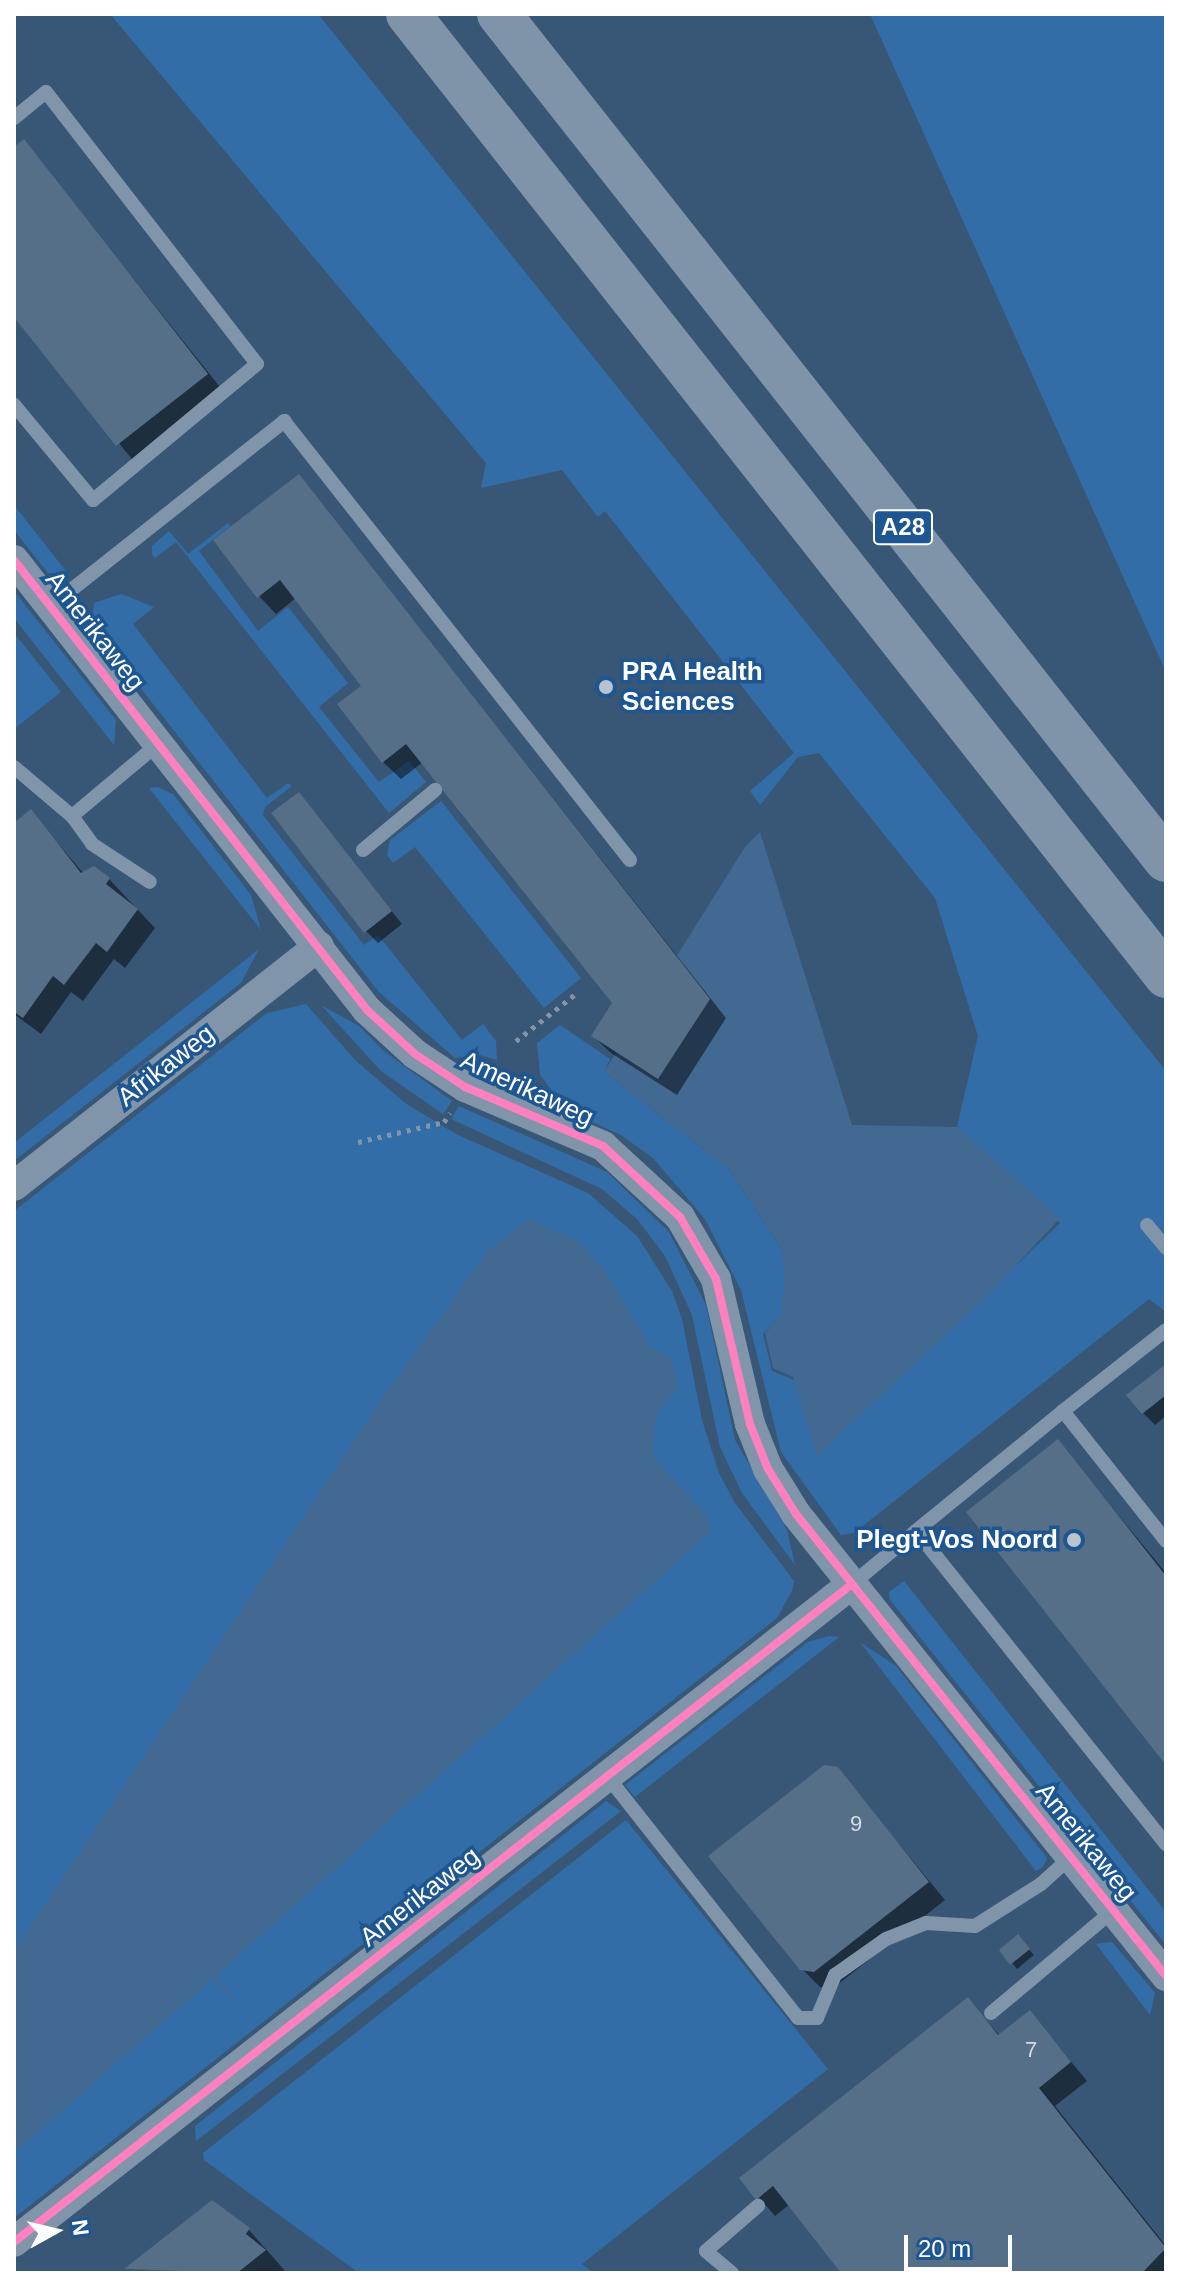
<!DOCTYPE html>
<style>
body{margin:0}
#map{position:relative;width:1180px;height:2287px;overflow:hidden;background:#385777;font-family:Arial,sans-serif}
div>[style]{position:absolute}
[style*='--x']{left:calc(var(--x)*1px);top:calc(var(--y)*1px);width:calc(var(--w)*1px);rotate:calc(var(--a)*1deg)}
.green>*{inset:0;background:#336da7}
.water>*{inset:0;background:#426992}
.shadow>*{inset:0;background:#0007}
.building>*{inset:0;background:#566f88}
.path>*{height:5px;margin-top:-2.5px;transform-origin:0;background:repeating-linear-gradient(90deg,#8095aa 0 4px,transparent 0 10px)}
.lane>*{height:14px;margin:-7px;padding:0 7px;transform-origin:7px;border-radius:7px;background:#8095aa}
.street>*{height:30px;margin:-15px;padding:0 15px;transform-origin:15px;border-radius:15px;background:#8095aa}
.highway>*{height:44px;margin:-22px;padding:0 22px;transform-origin:22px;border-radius:22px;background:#8094a9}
.cycleway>*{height:8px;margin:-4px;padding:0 4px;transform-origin:4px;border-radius:4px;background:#ff80c0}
.dots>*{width:22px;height:22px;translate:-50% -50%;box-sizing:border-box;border:4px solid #1e5691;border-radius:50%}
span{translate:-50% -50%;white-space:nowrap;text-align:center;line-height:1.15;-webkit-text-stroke:7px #1e5691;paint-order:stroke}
.number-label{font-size:22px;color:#d5dbe1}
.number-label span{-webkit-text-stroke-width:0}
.shield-label span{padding:2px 6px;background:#1e5691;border:2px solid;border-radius:6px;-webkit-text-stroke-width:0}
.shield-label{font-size:24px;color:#fff;font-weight:700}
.street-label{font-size:26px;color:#fff}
.poi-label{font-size:26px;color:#fff;font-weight:700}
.left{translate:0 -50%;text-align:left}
.right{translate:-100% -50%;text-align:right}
.frame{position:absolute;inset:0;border:16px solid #fff;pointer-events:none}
.north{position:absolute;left:16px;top:2191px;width:80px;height:80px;-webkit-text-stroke:6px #1e5691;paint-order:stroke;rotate:82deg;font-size:22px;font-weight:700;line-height:32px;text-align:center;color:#fff}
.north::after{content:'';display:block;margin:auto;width:28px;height:36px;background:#fff;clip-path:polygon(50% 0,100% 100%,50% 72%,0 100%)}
.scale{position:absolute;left:904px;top:2235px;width:108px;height:36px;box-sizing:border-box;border:4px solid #fff;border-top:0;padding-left:10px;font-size:24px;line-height:28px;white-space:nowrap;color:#fff;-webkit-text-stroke:6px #1e5691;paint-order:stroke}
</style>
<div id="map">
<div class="green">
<div style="clip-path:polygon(110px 14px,318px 14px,1166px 1071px,1166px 1312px,1149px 1299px,854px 1533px,841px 1535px,781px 1452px,741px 1290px,705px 1219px,653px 1158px,621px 1135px,572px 1113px,556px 1096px,540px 1075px,537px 1043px,560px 1025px,610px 1059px,604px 1072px,728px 1168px,782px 1249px,786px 1273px,781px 1316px,763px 1334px,772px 1371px,794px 1380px,818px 1455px,1060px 1223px,957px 1127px,978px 1036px,935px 898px,819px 753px,798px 757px,760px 805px,750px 791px,794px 753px,605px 511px,598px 517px,562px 470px,481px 488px,486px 463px)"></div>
<div style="clip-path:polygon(870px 14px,1166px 14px,1166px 672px)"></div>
<div style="clip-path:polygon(14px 505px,69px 575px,48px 573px,14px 530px)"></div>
<div style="clip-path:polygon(228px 523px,230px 526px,199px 551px,258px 631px,288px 607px,348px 683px,319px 707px,379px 782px,409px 761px,426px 782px,389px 813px,176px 542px,155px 558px,152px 554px,152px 546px,169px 531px,188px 554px)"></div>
<div style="clip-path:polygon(14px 591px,116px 720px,114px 745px,14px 618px)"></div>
<div style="clip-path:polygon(121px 594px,154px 607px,133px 624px,267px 798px,288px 783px,292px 786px,265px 807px,263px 815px,364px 945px,378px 935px,462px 1040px,483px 1024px,496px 1041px,497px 1060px,480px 1055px,455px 1058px,379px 992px,92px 626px,94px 603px)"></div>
<div style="clip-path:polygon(14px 633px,61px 692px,14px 729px)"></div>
<div style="clip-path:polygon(158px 787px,173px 794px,251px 895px,261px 930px,149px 788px)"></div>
<div style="clip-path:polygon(441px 801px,581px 978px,544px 1008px,415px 847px,393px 863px,387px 855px,390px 840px)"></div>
<div style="clip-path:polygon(259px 949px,241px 983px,14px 1161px,14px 1143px)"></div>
<div style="clip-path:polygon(306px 1004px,355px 1060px,405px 1103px,456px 1134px,588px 1193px,637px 1236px,672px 1291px,682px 1319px,702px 1420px,719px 1473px,735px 1503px,794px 1581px,792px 1591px,777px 1618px,14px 2218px,14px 1211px,267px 1013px)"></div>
<div style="clip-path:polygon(321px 1005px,359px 1026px,385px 1052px,452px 1101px,443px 1114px,381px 1071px)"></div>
<div style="clip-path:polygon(459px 1106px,607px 1172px,669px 1232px,706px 1305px,735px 1440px,787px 1530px,795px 1565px,742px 1493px,720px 1447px,692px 1315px,665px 1256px,637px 1219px,602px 1189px,451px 1119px)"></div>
<div style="clip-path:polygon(904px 1581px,1166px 1912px,1166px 1945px,890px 1600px,889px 1592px)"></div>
<div style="clip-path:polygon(829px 1636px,839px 1637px,635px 1797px,625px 1785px,808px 1642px)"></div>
<div style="clip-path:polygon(860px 1642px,896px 1666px,1047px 1858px,1043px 1867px,1036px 1871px)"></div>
<div style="clip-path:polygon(606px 1801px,621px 1811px,196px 2141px,195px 2126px)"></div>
<div style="clip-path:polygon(626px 1820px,828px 2069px,582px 2264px,594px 2273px,359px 2273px,204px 2160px,203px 2153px)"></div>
<div style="clip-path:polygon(1112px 1942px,1155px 1993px,1150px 2015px,1096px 1944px)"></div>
</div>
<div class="water">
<div style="clip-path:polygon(760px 832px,852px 1125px,957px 1127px,1060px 1218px,987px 1296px,817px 1456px,793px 1377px,773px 1368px,765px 1333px,781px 1315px,785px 1273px,782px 1249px,728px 1168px,604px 1072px,745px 847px)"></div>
<div style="clip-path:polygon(529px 1219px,579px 1242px,608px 1275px,651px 1348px,671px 1357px,678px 1388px,657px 1413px,652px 1449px,655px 1459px,708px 1517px,711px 1531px,216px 1976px,244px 2011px,213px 1978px,14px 2153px,14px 1951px,380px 1402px,488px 1251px)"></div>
</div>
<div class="shadow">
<div style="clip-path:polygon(24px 142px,224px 392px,135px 463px,14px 313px,14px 150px)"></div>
<div style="clip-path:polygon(299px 476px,726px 1018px,677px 1095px,611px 1053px,593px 1036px,614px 1003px,423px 762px,401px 779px,383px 762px,363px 686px,296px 598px,276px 614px,259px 596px)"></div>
<div style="clip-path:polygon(31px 812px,84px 874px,109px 879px,155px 928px,125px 968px,114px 959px,83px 1001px,71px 992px,41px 1034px,14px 1014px,14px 825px)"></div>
<div style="clip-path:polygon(351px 860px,402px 924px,378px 943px,366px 931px)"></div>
<div style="clip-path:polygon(1166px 1366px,1166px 1416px,1155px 1425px,1143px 1413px)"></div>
<div style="clip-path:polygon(1058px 1442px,1166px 1573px,1166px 1762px)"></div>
<div style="clip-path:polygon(837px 1769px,945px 1900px,832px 1989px,820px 1987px,802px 1969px)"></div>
<div style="clip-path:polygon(1023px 1942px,1034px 1955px,1017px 1969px,1012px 1963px)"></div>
<div style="clip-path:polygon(968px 2000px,1000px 2036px,1030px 2012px,1087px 2081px,1055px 2106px,1166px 2246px,1166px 2273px,844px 2273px,790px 2204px,775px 2216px,742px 2178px)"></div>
<div style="clip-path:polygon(212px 2202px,249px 2230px,287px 2273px,127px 2269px)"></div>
</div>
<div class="building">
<div style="clip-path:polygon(24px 139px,208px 374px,116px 446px,14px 317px,14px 147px)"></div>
<div style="clip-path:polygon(299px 474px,710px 999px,658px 1079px,591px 1036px,612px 1003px,406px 744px,382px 763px,337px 704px,361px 686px,280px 580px,257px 598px,213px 540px)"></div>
<div style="clip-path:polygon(299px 792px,392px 911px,364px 933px,271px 813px)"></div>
<div style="clip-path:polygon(31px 809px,81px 873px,94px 866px,110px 878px,106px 884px,138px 909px,107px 952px,96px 943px,64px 985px,53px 976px,23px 1018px,14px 1012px,14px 823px)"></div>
<div style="clip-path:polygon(1166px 1364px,1166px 1395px,1142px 1414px,1126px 1395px)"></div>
<div style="clip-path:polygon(1058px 1439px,1166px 1576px,1166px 1765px,966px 1512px)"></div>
<div style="clip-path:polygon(824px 1765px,838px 1767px,929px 1882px,814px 1972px,800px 1970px,708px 1856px)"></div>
<div style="clip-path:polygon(1018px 1934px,1030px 1949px,1010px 1965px,999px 1950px)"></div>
<div style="clip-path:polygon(968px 1997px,998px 2035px,1030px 2010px,1071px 2062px,1039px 2088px,1166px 2248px,1142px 2273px,841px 2273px,773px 2186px,756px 2200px,739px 2178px)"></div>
<div style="clip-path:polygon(212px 2200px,250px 2228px,246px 2234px,266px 2250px,237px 2273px,124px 2269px)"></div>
</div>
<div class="path">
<div style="--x:516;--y:1041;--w:79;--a:-38.3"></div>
<div style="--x:358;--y:1142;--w:88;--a:-13.1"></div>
<div style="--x:444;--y:1122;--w:11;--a:-56"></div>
</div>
<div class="lane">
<div style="--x:14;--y:118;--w:41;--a:-39.1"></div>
<div style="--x:46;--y:92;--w:344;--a:52.2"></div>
<div style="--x:257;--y:364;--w:213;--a:140.3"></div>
<div style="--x:93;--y:500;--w:124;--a:-129.7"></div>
<div style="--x:51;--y:606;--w:298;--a:-38.4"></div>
<div style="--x:284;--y:421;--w:559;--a:51.76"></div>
<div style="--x:14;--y:767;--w:76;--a:40.2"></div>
<div style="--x:72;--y:816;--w:34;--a:54"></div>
<div style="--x:92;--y:844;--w:69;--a:33.2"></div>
<div style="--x:72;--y:816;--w:112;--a:-39.9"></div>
<div style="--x:363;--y:850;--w:94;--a:-39.8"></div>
<div style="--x:1147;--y:1225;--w:30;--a:50"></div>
<div style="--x:1063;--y:1411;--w:131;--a:-38.2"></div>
<div style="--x:916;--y:1531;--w:190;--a:-39.2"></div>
<div style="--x:1063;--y:1411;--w:166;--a:51.6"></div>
<div style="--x:852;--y:1584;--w:83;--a:-39.6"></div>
<div style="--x:916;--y:1531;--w:401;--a:51.4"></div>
<div style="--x:607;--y:1776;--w:308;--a:51.7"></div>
<div style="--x:798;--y:2018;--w:19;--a:0"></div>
<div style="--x:817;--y:2018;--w:47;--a:-67.3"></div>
<div style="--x:835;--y:1975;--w:62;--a:-35.2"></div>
<div style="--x:886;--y:1939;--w:43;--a:-21.8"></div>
<div style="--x:926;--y:1923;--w:49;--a:3.5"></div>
<div style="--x:975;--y:1926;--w:78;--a:-32.5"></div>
<div style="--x:1041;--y:1884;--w:42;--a:-42.1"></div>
<div style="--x:991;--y:2013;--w:162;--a:-40"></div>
<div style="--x:732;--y:2273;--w:34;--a:-140"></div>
<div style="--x:706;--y:2251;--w:69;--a:-40.9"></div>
</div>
<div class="street">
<div style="--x:14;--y:560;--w:572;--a:51.89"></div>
<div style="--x:367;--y:1010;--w:65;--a:42.5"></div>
<div style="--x:415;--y:1054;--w:60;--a:33.4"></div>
<div style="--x:465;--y:1087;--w:150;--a:23.1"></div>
<div style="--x:603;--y:1146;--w:105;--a:42.7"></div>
<div style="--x:680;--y:1217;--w:72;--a:59.9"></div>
<div style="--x:716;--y:1279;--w:149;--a:76.8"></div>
<div style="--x:750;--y:1424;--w:48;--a:68.2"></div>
<div style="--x:768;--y:1469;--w:53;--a:58.1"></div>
<div style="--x:796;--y:1514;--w:592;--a:51.31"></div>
<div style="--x:14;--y:1186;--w:388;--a:-38.2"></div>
<div style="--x:14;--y:2242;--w:1065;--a:-38.14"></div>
</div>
<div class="highway">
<div style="--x:408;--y:14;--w:1225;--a:51.76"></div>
<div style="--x:499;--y:14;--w:1077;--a:51.75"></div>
</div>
<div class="cycleway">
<div style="--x:14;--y:560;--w:572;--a:51.89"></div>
<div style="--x:367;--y:1010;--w:65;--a:42.5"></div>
<div style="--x:415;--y:1054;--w:60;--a:33.4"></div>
<div style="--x:465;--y:1087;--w:150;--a:23.1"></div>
<div style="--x:603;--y:1146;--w:105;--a:42.7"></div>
<div style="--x:680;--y:1217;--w:72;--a:59.9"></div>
<div style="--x:716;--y:1279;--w:149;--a:76.8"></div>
<div style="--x:750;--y:1424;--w:48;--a:68.2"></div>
<div style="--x:768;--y:1469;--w:53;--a:58.1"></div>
<div style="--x:796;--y:1514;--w:592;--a:51.31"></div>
<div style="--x:14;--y:2242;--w:1065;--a:-38.14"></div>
</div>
<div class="dots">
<div style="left:606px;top:687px;background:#b9c4cf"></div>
<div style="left:1074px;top:1540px;background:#b9c4cf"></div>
</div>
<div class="number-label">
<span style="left:856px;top:1824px">9</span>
<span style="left:1031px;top:2050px">7</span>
</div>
<div class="shield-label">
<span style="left:903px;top:527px">A28</span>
</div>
<div class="street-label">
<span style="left:95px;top:631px;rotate:52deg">Amerikaweg</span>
<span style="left:166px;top:1066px;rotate:-38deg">Afrikaweg</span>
<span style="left:527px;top:1089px;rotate:25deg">Amerikaweg</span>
<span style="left:1086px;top:1842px;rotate:51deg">Amerikaweg</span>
<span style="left:420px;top:1897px;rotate:-38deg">Amerikaweg</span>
</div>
<div class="poi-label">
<span class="left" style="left:622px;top:687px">PRA Health<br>Sciences</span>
<span class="right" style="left:1058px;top:1540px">Plegt-Vos Noord</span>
</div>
<div class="frame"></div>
<div class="north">N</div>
<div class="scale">20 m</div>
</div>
